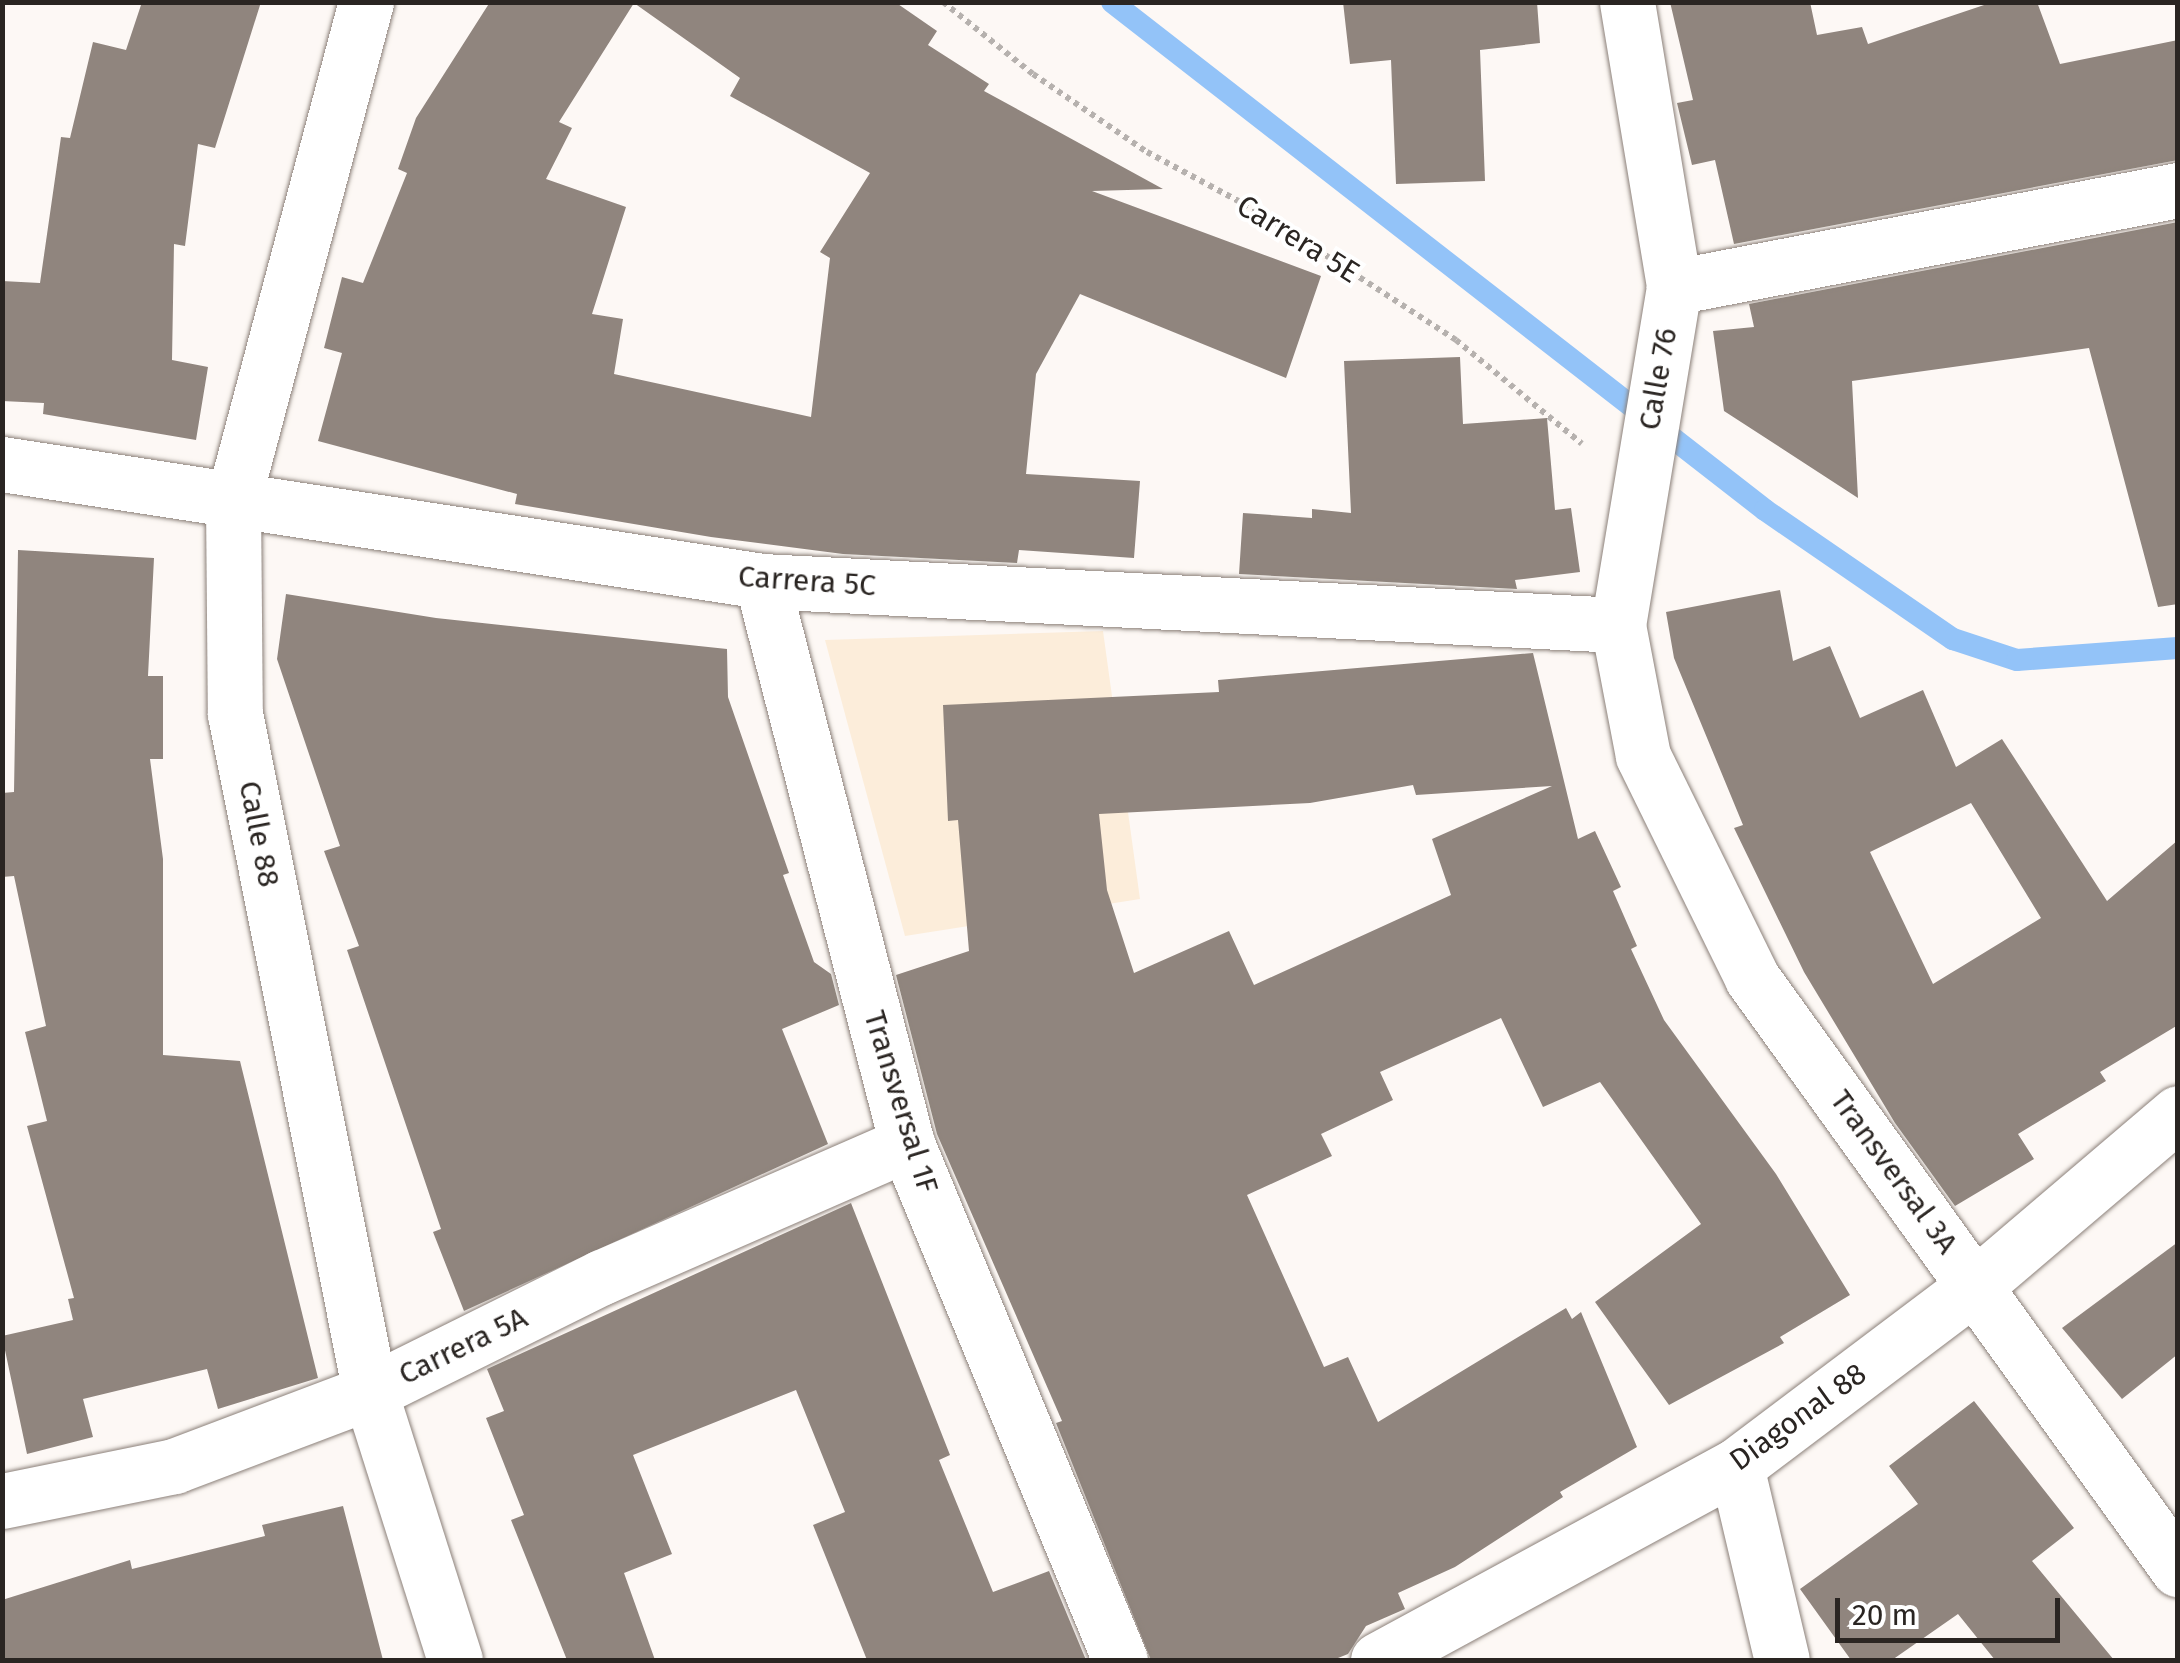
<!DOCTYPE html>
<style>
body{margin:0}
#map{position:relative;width:2180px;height:1663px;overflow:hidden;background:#fdf8f5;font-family:"Fira Sans",sans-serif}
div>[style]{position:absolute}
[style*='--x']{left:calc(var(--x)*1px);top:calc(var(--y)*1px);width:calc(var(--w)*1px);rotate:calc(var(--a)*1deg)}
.education>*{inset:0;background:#fcedda}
.stream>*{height:22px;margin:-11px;padding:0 11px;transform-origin:11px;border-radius:11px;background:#93c3f8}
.building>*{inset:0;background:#90857e}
.path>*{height:6px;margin-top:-3px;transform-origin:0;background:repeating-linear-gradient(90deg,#b6b1ae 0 5px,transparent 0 10px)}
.roads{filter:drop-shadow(0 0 2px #8b8079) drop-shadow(0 0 2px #8b8079)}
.minor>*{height:55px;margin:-27.5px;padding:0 27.5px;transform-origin:27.5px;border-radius:27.5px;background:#fff}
span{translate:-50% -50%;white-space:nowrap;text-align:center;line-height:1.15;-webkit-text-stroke:8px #fff;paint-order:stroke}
.street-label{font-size:30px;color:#2a2522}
.frame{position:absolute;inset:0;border:5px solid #2a2522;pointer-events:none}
.scale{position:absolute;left:1835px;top:1598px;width:225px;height:45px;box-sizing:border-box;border:5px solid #2a2522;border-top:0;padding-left:12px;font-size:30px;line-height:35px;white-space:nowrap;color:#2a2522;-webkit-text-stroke:8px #fff;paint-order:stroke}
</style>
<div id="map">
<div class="education">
<div style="clip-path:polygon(1103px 631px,1140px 899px,905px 936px,825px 640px)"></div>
</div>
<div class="stream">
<div style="--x:1112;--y:2;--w:827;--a:37.88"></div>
<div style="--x:1765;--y:510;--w:228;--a:34.5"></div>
<div style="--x:1953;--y:639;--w:67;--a:18.2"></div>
<div style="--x:2017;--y:660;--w:161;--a:-4.3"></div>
</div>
<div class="building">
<div style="clip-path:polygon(142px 2px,261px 2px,215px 148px,198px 144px,185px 246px,174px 244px,172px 360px,208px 367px,196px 440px,43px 414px,44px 403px,2px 401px,2px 281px,40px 283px,61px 137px,70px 138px,93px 42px,126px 50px)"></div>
<div style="clip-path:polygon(evenodd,490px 2px,895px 2px,937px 31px,928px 45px,989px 84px,984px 91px,1163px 189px,1092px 191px,1321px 276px,1286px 378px,1080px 294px,1036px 374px,1026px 474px,1140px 481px,1134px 558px,1019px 550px,1017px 563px,843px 554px,711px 537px,515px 504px,517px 494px,318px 441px,342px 353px,324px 348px,342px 277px,363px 283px,407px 173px,398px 169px,416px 118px,490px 2px,634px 3px,740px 78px,730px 96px,870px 173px,820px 252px,830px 258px,811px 417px,614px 374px,623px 319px,592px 314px,626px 207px,546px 179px,572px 128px,559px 122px,634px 3px)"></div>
<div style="clip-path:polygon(1343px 2px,1537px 2px,1540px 43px,1480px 50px,1485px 181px,1396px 184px,1391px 60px,1350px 64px)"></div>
<div style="clip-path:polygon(1670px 2px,1810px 2px,1817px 35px,1862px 27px,1868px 44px,1993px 2px,2037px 2px,2060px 64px,2178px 40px,2178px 160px,1734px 244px,1715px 160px,1692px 165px,1677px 103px,1693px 100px)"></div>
<div style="clip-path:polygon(2178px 222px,2178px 604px,2158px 607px,2089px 348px,1852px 381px,1858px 498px,1724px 411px,1713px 331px,1754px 327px,1749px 304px)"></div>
<div style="clip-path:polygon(1460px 357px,1463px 424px,1547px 418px,1555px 510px,1571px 508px,1580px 572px,1515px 580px,1517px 589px,1239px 574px,1243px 513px,1312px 518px,1312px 509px,1351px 513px,1344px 361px)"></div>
<div style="clip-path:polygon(18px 550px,154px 558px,148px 676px,163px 676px,163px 759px,150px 759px,163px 859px,163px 1055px,240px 1061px,318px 1378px,218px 1409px,207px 1369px,83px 1399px,93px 1437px,27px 1454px,2px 1336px,73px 1320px,68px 1299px,74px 1298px,27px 1126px,47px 1121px,25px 1032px,46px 1026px,14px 876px,2px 877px,2px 793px,14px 792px)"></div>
<div style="clip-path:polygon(evenodd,1780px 590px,1793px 661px,1830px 646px,1860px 718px,1923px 690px,1956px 767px,2002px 739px,2107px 901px,2178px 840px,2178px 1025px,2100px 1072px,2106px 1081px,2018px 1134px,2034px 1159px,1955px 1206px,1895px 1123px,1804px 972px,1734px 828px,1743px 825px,1674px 658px,1666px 612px,1780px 590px,1971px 803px,2041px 918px,1933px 984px,1870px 852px,1971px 803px)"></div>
<div style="clip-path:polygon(286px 594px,436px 618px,727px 649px,728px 697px,789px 873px,783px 875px,814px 962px,831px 974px,839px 1005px,782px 1029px,828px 1144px,464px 1311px,433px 1232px,441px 1229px,347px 950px,359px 946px,324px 851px,340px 846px,277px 659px)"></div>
<div style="clip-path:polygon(evenodd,1533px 653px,1578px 839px,1595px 831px,1621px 887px,1613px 891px,1637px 946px,1631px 949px,1664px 1020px,1776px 1174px,1850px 1295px,1780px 1337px,1784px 1343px,1669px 1405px,1595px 1302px,1701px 1224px,1600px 1082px,1543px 1107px,1501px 1018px,1380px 1072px,1393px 1100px,1321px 1134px,1332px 1156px,1247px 1195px,1324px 1367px,1348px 1357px,1378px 1422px,1566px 1308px,1572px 1319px,1581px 1312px,1637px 1447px,1560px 1492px,1563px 1497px,1455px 1567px,1398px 1593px,1405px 1609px,1366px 1626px,1348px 1654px,1333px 1660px,1151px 1660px,1056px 1423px,1062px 1421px,937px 1134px,896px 975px,969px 951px,958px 820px,948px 821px,943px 705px,1219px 692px,1218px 680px,1533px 653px,1413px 785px,1416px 795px,1552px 786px,1432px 839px,1451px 895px,1254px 985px,1229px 931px,1134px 973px,1107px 890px,1099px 814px,1310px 803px,1413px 785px)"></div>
<div style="clip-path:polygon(851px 1203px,950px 1455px,939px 1460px,993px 1592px,1049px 1571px,1086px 1660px,867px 1660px,813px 1525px,845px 1512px,796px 1390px,633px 1455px,672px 1554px,624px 1573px,655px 1660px,567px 1660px,511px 1520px,524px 1515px,486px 1418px,504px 1411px,487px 1369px)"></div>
<div style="clip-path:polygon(2178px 1242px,2178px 1354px,2122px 1399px,2062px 1328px)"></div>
<div style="clip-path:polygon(1974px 1401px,2074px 1528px,2032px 1561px,2114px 1660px,1995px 1660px,1958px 1614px,1892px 1660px,1851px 1660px,1800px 1589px,1918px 1504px,1889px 1466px)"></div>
<div style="clip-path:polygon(343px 1506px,383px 1660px,2px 1660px,2px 1600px,130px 1560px,132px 1569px,265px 1536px,262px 1525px)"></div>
</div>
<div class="path">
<div style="--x:943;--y:2;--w:115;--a:38.7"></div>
<div style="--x:1033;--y:74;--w:138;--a:34.4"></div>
<div style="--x:1147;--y:152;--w:127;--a:28.2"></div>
<div style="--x:1259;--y:212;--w:235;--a:33"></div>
<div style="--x:1456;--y:340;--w:163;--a:39.5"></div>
</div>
<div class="roads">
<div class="minor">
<div style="--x:366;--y:2;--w:516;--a:104.92"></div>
<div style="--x:233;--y:501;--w:213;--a:89.5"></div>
<div style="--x:235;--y:714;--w:691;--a:78.74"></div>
<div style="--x:370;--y:1392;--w:281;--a:72.4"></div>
<div style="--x:1627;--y:2;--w:289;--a:80.6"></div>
<div style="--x:1674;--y:287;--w:343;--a:99.4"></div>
<div style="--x:1618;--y:625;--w:133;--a:79.2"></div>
<div style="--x:1643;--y:756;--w:247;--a:63.8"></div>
<div style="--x:1752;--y:978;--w:729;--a:54.22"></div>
<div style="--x:1674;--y:287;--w:513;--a:-10.89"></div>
<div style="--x:2;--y:464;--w:769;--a:8.75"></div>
<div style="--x:762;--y:581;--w:857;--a:2.94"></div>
<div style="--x:762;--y:581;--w:581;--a:75.56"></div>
<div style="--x:907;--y:1144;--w:558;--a:67.57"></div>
<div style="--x:1736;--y:1466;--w:199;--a:76.7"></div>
<div style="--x:2;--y:1501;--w:176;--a:-11.5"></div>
<div style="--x:174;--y:1466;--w:210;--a:-20.7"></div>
<div style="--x:370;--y:1392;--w:259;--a:-26.4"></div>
<div style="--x:602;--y:1277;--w:333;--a:-23.6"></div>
<div style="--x:1378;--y:1660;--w:407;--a:-28.5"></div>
<div style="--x:1736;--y:1466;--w:301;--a:-37"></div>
<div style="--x:1976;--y:1285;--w:265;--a:-40.4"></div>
</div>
</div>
<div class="street-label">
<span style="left:1298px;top:239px;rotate:32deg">Carrera 5E</span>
<span style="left:1658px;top:379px;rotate:-80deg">Calle 76</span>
<span style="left:807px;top:581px;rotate:4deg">Carrera 5C</span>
<span style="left:259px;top:834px;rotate:79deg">Calle 88</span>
<span style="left:901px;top:1102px;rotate:73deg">Transversal 1F</span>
<span style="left:1894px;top:1172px;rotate:54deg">Transversal 3A</span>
<span style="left:463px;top:1346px;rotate:-26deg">Carrera 5A</span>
<span style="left:1798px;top:1417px;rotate:-36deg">Diagonal 88</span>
</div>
<div class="frame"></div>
<div class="scale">20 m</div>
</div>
